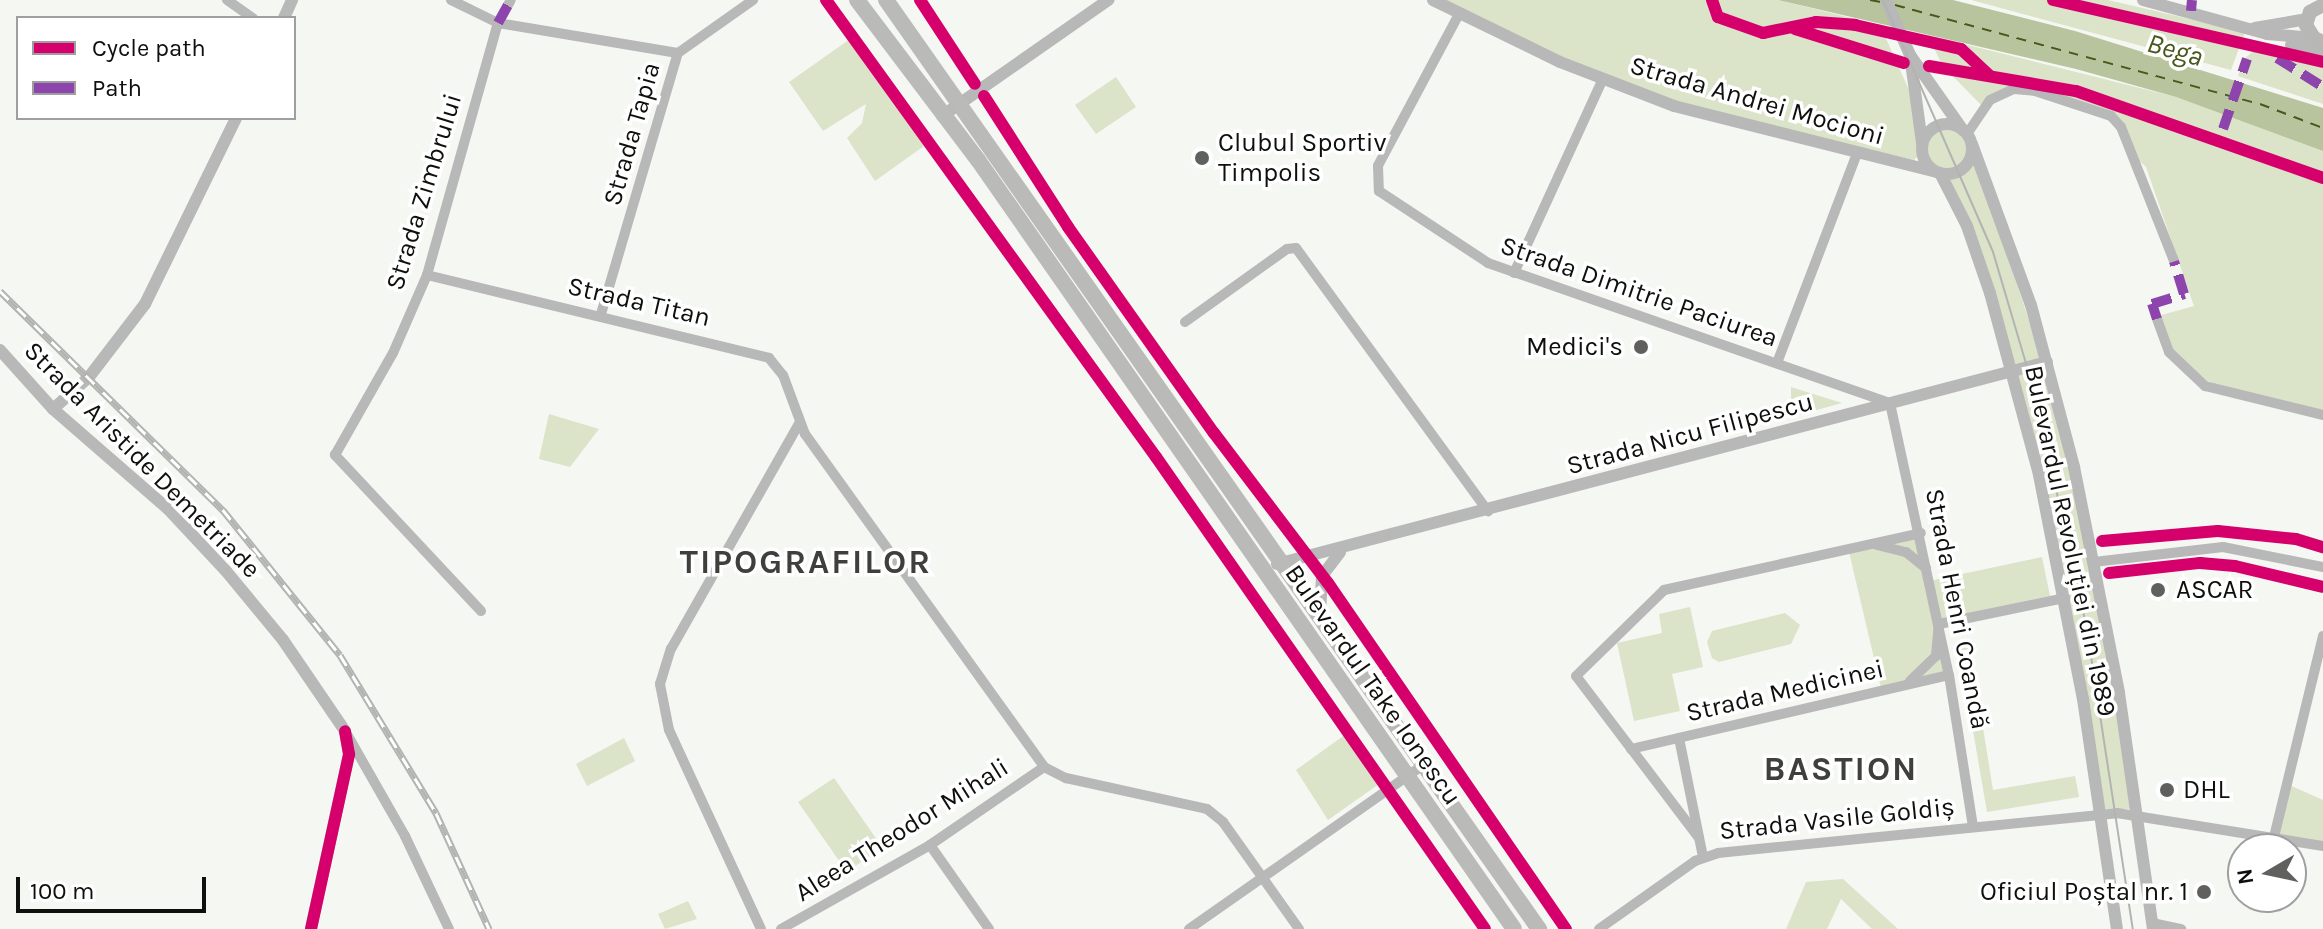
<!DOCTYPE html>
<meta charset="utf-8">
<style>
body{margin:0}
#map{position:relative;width:2323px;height:929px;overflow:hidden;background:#f5f7f3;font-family:Karla,sans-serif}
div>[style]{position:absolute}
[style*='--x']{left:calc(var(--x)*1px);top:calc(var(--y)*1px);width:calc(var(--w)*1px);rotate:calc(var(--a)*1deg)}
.green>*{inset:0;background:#dbe3c9}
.round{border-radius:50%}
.water>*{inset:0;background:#b8c49d}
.ferry>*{height:2px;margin-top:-1px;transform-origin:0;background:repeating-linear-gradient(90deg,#48571b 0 10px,transparent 0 18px)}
.minor>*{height:10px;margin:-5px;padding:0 5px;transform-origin:5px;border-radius:5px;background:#b8b8b8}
.tertiary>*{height:12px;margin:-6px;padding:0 6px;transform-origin:6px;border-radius:6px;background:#b8b8b8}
.tertiary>.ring{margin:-6px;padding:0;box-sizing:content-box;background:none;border:12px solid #b8b8b8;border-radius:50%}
.secondary>*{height:14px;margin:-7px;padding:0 7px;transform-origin:7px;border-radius:7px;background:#b7b7b6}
.primary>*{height:16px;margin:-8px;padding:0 8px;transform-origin:8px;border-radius:8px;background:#babbb8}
.tram>*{height:2px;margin:-1px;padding:0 1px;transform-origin:1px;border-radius:1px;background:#b3b4b2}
.rail>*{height:7px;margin-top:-3.5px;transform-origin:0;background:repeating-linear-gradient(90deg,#fff 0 12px,#b3b4b2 0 24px);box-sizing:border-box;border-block:2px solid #b3b4b2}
.quiet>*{height:10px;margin-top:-5px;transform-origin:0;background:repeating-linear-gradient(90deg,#8e44ad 0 20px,transparent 0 30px)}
.cycleway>*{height:12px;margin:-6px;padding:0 6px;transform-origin:6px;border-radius:6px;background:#d6006c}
.dots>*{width:22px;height:22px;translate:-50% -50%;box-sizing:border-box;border:4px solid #fff;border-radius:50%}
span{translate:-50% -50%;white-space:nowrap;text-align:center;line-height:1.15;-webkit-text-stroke:7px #fff;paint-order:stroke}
.street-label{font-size:26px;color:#0f0f0e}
.poi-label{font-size:26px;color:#0f0f0e}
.left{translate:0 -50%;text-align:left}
.right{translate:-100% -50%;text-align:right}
.water-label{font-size:28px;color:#48571b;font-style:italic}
.district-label{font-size:34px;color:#3f403c;font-weight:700;letter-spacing:2px}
.legend{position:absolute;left:16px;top:16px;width:280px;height:104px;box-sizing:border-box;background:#fff;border:2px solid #9f9f9f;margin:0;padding:10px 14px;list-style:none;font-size:24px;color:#0f0f0e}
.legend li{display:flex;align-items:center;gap:16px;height:40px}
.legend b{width:40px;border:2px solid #9f9f9f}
.north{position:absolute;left:2227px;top:833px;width:80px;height:80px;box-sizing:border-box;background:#fff;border:2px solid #9f9f9f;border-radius:50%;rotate:261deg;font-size:22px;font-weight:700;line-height:32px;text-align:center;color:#0f0f0e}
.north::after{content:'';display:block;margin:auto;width:28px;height:36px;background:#60605e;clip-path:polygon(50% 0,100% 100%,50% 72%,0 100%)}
.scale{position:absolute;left:16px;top:877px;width:190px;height:36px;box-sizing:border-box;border:4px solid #0f0f0e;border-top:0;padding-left:10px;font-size:24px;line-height:28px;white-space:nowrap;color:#0f0f0e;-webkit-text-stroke:6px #fff;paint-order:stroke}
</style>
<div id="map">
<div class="green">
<div style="clip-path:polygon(1433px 0,1778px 0,1880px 25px,1913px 99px,1923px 152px,1914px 160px,1674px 106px)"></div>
<div style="clip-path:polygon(1971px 0,2108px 0,2245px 32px,2231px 70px)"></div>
<div style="clip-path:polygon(1928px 35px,2176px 97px,2323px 151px,2323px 411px,2222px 387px,2203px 379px,2175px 354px,2158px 316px,2194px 306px,2146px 167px,2133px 155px,2117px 121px,2024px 89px,1982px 106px,1942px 65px)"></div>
<div style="clip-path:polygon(853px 37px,931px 141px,875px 181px,847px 138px,862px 123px,866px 104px,823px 131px,789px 82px)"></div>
<div style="clip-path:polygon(2255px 50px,2323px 65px,2323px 104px,2238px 76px,2244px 59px)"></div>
<div style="clip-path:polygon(1116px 77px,1136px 107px,1096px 134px,1075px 105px)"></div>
<div class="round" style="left:1926px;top:128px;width:42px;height:42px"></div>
<div style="clip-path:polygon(1974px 157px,2042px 359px,2016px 366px,1983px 257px,1963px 205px,1946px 178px,1961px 175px)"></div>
<div style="clip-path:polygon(2045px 366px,2082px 521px,2135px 809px,2105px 809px,2016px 373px)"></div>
<div style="clip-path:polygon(1791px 387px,1842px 403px,1791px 417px)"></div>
<div style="clip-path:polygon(549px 414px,599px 429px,570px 467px,539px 459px)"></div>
<div style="clip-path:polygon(1919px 537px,1929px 581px,2042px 557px,2050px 596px,1936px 620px,1947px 674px,1881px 688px,1849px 552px)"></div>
<div style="clip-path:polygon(1690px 607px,1703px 667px,1672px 674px,1680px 711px,1634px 721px,1617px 643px,1662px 633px,1659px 614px)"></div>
<div style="clip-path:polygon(1785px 613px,1800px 625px,1791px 644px,1719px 662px,1712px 658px,1707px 642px,1712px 631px)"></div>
<div style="clip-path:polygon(1969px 641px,1993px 790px,2075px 776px,2079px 797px,1987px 812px,1958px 643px)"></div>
<div style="clip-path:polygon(1346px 734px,1379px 784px,1328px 820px,1296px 770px)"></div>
<div style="clip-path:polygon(624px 738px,635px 761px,587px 786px,576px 764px)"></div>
<div style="clip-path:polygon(834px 778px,882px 847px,847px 872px,798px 802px)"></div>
<div style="clip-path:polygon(2287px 784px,2323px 800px,2323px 846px,2274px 837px)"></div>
<div style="clip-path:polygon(1843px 879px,1898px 929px,1872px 929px,1841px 899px,1827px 929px,1786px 929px,1806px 882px)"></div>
<div style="clip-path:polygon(688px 901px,697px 919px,665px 929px,658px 914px)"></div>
</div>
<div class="water">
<div style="clip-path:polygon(1778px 0,1953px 0,2075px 31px,2323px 108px,2323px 151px,2176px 97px,2076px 69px)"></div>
</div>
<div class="ferry">
<div style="--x:1870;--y:0;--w:11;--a:10"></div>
<div style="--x:1895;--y:5;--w:378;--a:15.2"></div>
<div style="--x:2260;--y:104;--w:67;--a:20.9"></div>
</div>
<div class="minor">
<div style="--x:227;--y:0;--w:32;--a:35"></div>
<div style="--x:451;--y:0;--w:52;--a:26.1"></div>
<div style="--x:498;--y:23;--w:182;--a:9.5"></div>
<div style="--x:1459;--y:14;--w:172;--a:118.1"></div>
<div style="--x:1378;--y:166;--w:25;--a:88"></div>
<div style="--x:1379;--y:191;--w:131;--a:33.4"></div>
<div style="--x:1488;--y:263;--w:426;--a:19.2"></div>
<div style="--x:1890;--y:403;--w:278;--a:77.8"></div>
<div style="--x:1949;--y:675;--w:153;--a:81"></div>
<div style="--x:1967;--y:134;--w:41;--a:-55.9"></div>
<div style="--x:1990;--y:100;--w:26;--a:-25"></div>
<div style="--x:2014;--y:89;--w:21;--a:5"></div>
<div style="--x:2035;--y:91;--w:80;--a:18.2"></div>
<div style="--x:2111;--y:116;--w:15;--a:48"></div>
<div style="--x:2121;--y:127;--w:144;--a:68.4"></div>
<div style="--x:1514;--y:273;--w:213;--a:-65.4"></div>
<div style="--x:427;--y:275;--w:352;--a:13.6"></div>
<div style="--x:769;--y:358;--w:22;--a:51"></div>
<div style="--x:783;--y:375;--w:63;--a:69.6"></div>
<div style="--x:805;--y:434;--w:410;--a:54.3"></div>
<div style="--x:1044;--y:767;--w:25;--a:27"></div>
<div style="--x:1066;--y:778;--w:144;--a:12.4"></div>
<div style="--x:1207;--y:809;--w:21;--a:39"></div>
<div style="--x:1223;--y:822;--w:131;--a:54.6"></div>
<div style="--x:601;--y:314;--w:272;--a:-73.6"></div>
<div style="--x:678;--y:53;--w:92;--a:-35.2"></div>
<div style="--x:2157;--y:319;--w:35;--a:70"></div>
<div style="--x:2169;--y:352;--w:50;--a:43.4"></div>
<div style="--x:2205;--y:386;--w:122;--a:13.8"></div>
<div style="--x:1185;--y:322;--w:125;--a:-35.6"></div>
<div style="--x:1287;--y:249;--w:9;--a:-6"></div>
<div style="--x:1296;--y:248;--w:326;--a:53.9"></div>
<div style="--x:1777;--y:363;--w:225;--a:-69.1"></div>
<div style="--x:1877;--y:545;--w:30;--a:14"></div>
<div style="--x:1906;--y:552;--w:26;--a:39"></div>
<div style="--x:2094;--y:562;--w:130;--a:-6.6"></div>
<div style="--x:2223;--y:547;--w:102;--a:11.3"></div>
<div style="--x:481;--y:611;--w:214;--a:-133.1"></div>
<div style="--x:335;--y:455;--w:117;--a:-60.4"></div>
<div style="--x:393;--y:353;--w:85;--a:-66.4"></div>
<div style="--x:427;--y:275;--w:262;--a:-74.3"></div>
<div style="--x:498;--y:23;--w:26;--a:-61"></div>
<div style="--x:1910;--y:681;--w:36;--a:-44"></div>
<div style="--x:1936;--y:656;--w:32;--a:-85"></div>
<div style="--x:1939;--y:624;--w:129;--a:-11.7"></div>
<div style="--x:348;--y:736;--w:115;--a:60.3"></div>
<div style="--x:405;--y:836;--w:103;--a:64.7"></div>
<div style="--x:1679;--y:738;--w:121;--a:78.6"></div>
<div style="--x:1631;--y:749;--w:326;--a:-13.1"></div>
<div style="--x:2274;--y:837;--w:207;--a:-76.3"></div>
<div style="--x:1699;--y:838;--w:203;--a:-127.2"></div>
<div style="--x:1576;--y:676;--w:123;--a:-44.3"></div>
<div style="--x:1664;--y:590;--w:263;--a:-12.5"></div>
<div style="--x:930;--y:845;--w:103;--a:54.9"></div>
<div style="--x:2152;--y:923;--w:30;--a:12"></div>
<div style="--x:761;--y:929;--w:219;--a:-114.8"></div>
<div style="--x:669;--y:730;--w:47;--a:-101.1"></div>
<div style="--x:660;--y:684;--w:37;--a:-73"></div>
<div style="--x:671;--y:649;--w:259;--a:-60.4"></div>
<div style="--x:781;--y:929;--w:171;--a:-29.4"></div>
<div style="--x:930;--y:845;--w:138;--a:-34.4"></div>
<div style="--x:1189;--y:929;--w:286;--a:-35"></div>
<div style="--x:1599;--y:929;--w:118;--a:-35.3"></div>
<div style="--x:1695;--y:861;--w:24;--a:-19"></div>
<div style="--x:1718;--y:853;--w:401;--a:-5.7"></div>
<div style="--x:2117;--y:813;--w:209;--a:9.1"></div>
</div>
<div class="tertiary">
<div style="--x:1433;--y:0;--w:141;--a:26"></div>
<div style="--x:1560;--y:62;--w:122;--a:21.1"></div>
<div style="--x:1674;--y:106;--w:271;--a:14.1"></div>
<div style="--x:1886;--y:0;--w:60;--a:66.4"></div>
<div style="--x:1910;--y:55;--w:92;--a:54.8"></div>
<div style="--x:2143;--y:0;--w:129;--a:15.3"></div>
<div style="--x:2267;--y:34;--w:47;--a:4.9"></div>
<div style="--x:284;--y:18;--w:20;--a:-66"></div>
<div style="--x:2255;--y:28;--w:53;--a:-9.8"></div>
<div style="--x:2291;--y:45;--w:33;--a:12"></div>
<div style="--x:1910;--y:55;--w:89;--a:82.2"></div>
<div style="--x:942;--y:116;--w:203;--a:-34.9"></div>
<div class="ring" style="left:1922px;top:124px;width:38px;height:38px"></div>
<div style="--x:1972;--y:144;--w:171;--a:69.9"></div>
<div style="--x:2031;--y:305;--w:168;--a:75.1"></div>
<div style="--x:2074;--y:467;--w:230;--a:78.7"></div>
<div style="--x:2119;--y:693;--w:238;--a:81.8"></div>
<div style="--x:1940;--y:173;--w:59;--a:63"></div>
<div style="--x:1967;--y:226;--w:71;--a:71.1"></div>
<div style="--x:1990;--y:293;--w:188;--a:74.9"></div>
<div style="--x:2039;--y:475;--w:228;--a:78.9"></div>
<div style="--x:2083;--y:699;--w:232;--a:81.6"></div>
<div style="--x:0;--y:350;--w:79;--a:48.1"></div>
<div style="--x:53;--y:409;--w:152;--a:41"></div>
<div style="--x:168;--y:509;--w:85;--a:46.9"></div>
<div style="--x:226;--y:571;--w:89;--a:50.4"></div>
<div style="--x:283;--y:640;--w:110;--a:55.7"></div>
<div style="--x:345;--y:731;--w:23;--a:80"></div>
<div style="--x:349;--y:754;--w:179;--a:102.3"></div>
<div style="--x:53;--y:409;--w:48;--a:-41.6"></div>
<div style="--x:89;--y:377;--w:92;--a:-52.5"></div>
<div style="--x:145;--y:304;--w:207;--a:-63.9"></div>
<div style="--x:1277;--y:564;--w:796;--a:-14.7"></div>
<div style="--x:1320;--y:614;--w:38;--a:-87"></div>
<div style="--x:1322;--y:576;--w:30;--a:-53"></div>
</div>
<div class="secondary">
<div style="--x:2323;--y:5;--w:15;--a:152"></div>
<div style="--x:2310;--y:12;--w:14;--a:107"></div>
<div style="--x:2306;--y:25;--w:15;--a:58"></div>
<div style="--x:2314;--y:38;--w:10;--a:24"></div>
</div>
<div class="primary">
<div style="--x:857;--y:0;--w:201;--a:52.9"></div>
<div style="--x:978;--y:160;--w:937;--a:55.12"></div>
<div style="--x:886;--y:0;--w:1136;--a:54.9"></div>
</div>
<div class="tram">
<div style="--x:1883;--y:0;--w:275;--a:66.4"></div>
<div style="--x:1993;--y:252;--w:144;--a:73.5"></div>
<div style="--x:2034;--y:390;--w:246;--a:77.5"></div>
<div style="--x:2087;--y:630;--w:303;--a:81.3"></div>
</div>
<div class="rail">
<div style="--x:0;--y:291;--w:313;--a:44.5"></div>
<div style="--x:223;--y:510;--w:186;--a:51.1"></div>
<div style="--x:340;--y:655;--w:185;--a:58.7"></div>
<div style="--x:436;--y:813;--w:128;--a:65.4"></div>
</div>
<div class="quiet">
<div style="--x:2191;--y:11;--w:11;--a:-85"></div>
<div style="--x:498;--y:23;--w:26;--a:-61"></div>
<div style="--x:2277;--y:58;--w:54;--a:32.2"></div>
<div style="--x:2223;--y:129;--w:74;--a:-71.1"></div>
<div style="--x:2157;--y:319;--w:16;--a:-108"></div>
<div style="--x:2152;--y:304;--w:34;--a:-17"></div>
<div style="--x:2184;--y:294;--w:34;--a:-107"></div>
</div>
<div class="cycleway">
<div style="--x:826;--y:0;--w:564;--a:54.17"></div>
<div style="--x:1156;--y:457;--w:575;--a:55.12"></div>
<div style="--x:920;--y:0;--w:100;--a:56.8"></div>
<div style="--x:1712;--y:0;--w:18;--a:71"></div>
<div style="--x:1718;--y:17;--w:48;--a:19.6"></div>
<div style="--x:1763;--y:33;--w:54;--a:-11.7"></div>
<div style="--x:1816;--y:22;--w:39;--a:4"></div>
<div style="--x:1855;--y:25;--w:109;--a:12.8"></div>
<div style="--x:1961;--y:49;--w:38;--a:43"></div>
<div style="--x:2053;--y:0;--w:277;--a:12.9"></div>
<div style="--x:1795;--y:29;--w:114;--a:17.3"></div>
<div style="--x:1929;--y:66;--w:149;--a:9.7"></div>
<div style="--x:2076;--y:91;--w:262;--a:19.4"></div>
<div style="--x:984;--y:96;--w:156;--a:57.3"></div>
<div style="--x:1068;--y:227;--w:252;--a:54.7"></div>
<div style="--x:1214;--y:433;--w:188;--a:52.8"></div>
<div style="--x:1328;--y:583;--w:420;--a:55.5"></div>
<div style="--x:2102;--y:541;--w:116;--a:-4.9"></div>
<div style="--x:2218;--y:531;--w:78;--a:5.9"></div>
<div style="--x:2296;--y:539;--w:28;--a:17"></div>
<div style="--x:2109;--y:573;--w:92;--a:-6.3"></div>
<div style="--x:2200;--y:563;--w:35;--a:5"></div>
<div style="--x:2235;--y:566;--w:90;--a:13.4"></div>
<div style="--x:311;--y:929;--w:179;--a:-77.7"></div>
<div style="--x:349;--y:754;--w:23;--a:-100"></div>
</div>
<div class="dots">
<div style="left:1202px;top:158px;background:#60605e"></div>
<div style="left:1641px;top:347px;background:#60605e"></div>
<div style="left:2158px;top:590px;background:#60605e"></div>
<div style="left:2167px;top:790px;background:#60605e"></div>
<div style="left:2204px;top:892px;background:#60605e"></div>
</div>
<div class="street-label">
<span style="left:1757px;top:101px;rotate:16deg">Strada Andrei Mocioni</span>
<span style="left:632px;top:134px;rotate:-74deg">Strada Tapia</span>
<span style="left:424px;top:192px;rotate:-73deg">Strada Zimbrului</span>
<span style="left:1639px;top:292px;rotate:19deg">Strada Dimitrie Paciurea</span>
<span style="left:639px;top:302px;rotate:13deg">Strada Titan</span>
<span style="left:1690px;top:434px;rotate:-15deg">Strada Nicu Filipescu</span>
<span style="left:142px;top:460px;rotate:45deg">Strada Aristide Demetriade</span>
<span style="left:2070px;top:541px;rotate:78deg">Bulevardul Revoluției din 1989</span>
<span style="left:1957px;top:609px;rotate:79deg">Strada Henri Coandă</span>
<span style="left:1373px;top:685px;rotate:55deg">Bulevardul Take Ionescu</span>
<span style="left:1785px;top:691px;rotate:-13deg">Strada Medicinei</span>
<span style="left:1837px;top:819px;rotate:-6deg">Strada Vasile Goldiș</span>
<span style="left:902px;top:830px;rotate:-32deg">Aleea Theodor Mihali</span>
</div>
<div class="poi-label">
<span class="left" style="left:1218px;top:158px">Clubul Sportiv<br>Timpolis</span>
<span class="right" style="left:1623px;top:347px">Medici's</span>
<span class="left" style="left:2176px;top:590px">ASCAR</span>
<span class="left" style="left:2183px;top:790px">DHL</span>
<span class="right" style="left:2188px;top:892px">Oficiul Poștal nr. 1</span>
</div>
<div class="water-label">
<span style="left:2175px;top:50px;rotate:16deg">Bega</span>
</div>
<div class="district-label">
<span style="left:806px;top:563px">TIPOGRAFILOR</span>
<span style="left:1841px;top:770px">BASTION</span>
</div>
<ul class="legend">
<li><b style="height:10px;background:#d6006c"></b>Cycle path</li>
<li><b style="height:10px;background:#8e44ad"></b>Path</li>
</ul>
<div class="north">N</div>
<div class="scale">100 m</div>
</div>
